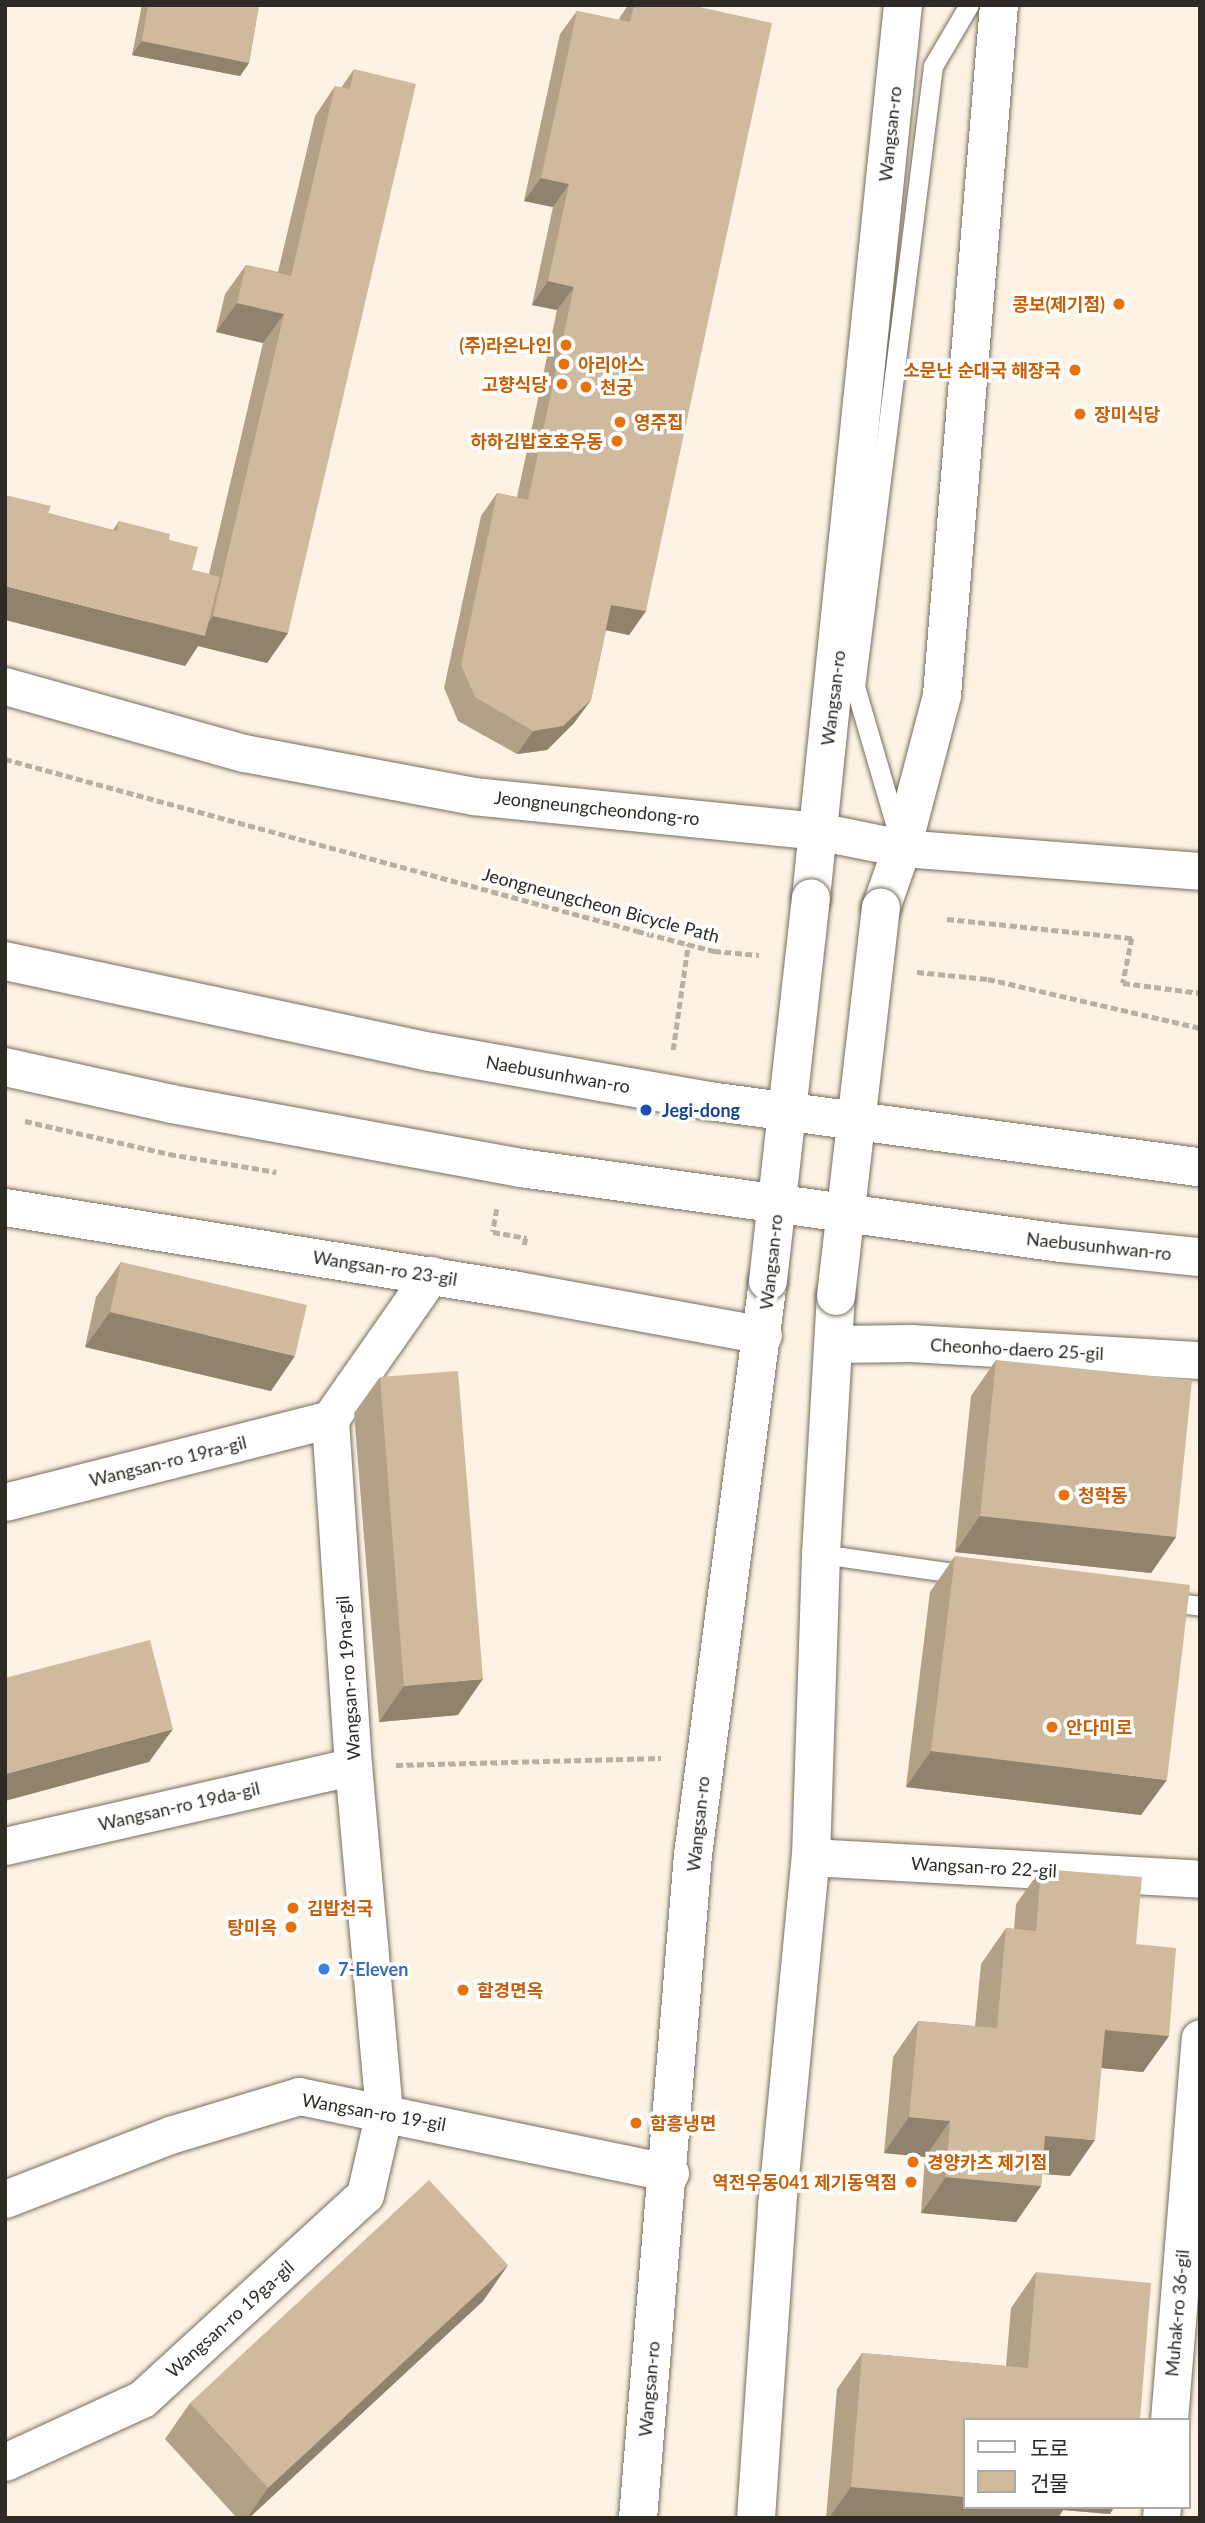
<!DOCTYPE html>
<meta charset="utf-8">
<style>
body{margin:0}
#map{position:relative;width:1205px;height:2523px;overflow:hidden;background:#fdf2e3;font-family:Lato,"Noto Sans KR",sans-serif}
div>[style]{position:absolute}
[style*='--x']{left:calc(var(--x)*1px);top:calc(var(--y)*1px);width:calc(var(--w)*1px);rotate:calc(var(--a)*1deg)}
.pier>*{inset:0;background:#fdf2e3}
.path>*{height:4.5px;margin-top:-2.25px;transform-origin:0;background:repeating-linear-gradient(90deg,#b8b0a4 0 7px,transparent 0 10.5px)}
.roads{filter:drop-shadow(0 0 2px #776d5f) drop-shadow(0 0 2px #776d5f)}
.service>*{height:19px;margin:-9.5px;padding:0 9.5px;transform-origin:9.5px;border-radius:9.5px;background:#fff}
.minor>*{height:37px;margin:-18.5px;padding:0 18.5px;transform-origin:18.5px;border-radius:18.5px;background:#fff}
.primary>*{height:38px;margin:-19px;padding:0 19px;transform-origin:19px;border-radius:19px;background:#fff}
.bridges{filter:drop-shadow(0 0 2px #776d5f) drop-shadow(0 0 2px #776d5f)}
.primary-bridge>*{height:38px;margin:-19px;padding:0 19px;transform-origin:19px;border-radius:19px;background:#fff}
.trunk-bridge>*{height:38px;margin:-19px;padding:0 19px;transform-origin:19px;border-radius:19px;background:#fff}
.wall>*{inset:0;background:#b2a087}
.shaded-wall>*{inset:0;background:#91826e}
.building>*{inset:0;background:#cfba9d}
.dots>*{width:19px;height:19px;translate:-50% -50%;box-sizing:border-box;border:4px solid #fff;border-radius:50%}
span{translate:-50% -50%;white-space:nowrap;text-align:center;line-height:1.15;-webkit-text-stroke:7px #fff;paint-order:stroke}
.street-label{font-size:18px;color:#2e2a25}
.food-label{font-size:18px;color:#c56008;font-weight:700}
.right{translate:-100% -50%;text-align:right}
.left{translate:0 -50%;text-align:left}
.transit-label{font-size:18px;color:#164399;font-weight:700}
.shop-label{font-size:18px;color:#366cbe;font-weight:700}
.frame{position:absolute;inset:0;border:7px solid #2e2a25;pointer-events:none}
.legend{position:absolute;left:963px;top:2418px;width:228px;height:91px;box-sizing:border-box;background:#fff;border:2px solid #abaaa8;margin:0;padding:9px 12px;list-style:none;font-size:21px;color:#2e2a25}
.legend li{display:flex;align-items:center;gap:14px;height:35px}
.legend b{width:35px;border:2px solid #abaaa8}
</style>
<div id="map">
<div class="pier">
<div style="clip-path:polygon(5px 897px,183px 941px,532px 1013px,1200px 1104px,1200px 1281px,636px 1202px,192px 1131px,5px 1085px)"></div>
</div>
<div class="path">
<div style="--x:5;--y:759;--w:655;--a:15.22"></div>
<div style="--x:637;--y:931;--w:80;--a:14.6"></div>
<div style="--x:714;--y:951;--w:45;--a:5.1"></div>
<div style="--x:947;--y:919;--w:186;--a:5.9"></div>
<div style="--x:1132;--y:938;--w:46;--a:101.3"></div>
<div style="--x:1123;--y:983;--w:78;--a:7.4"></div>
<div style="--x:917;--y:972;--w:71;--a:5.6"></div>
<div style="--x:988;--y:979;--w:218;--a:13"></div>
<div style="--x:673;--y:1050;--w:107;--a:-81.9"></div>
<div style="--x:25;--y:1121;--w:148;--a:12.9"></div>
<div style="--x:169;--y:1154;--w:109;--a:9.5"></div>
<div style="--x:497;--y:1209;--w:23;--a:100"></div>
<div style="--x:493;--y:1232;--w:34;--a:10"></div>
<div style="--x:526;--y:1238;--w:9;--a:103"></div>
<div style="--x:396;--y:1765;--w:265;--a:-1.5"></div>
</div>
<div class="roads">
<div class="service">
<div style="--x:899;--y:837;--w:156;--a:-106.3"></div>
<div style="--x:855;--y:687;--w:626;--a:-82.84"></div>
<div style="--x:933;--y:66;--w:71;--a:-59.5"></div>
<div style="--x:821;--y:1554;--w:149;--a:8.1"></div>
<div style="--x:1161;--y:1601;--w:39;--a:7"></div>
</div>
<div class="minor">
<div style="--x:5;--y:686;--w:248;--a:15.7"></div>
<div style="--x:244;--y:753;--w:233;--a:10.6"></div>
<div style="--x:473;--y:796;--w:346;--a:5.8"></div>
<div style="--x:817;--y:831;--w:87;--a:11.3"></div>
<div style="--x:902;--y:848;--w:299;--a:4.4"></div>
<div style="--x:5;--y:1207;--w:520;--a:9.19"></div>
<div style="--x:518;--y:1290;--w:249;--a:10.4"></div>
<div style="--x:835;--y:1344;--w:76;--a:-0.8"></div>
<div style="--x:911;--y:1343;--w:289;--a:3.4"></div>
<div style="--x:5;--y:1502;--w:335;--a:-14.3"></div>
<div style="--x:5;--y:1846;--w:357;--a:-12.9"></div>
<div style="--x:811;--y:1857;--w:390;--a:3.2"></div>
<div style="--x:5;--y:2199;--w:177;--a:-21.2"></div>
<div style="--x:170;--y:2135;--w:135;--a:-16.8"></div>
<div style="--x:299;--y:2096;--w:379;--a:11.7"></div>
<div style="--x:1169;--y:2420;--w:383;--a:-85.4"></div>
<div style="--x:5;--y:2462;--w:151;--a:-24.7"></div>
<div style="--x:142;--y:2399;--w:302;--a:-42.5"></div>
<div style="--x:365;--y:2195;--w:85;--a:-77.1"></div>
<div style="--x:384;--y:2112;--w:347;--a:-95.1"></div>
<div style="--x:353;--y:1766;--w:348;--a:-93.8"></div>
<div style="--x:330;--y:1419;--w:176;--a:-55"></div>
<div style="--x:1161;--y:2518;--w:11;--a:-85"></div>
</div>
<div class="primary">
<div style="--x:811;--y:898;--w:898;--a:-84.12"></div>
<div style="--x:881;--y:908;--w:64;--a:-70.7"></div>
<div style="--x:902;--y:848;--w:158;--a:-75.3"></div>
<div style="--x:942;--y:695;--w:692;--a:-85.28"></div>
<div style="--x:638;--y:2518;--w:665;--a:-85.26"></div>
<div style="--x:693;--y:1855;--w:579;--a:-82.56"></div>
<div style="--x:756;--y:2518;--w:312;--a:-86.1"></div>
<div style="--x:777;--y:2207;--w:352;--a:-84.5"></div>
<div style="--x:811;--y:1857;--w:303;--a:-88.1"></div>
<div style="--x:821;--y:1554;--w:258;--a:-86.7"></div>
</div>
</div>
<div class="bridges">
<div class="primary-bridge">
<div style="--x:768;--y:1281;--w:385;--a:-83.6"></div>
<div style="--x:836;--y:1296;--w:391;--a:-83.4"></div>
</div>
<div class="trunk-bridge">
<div style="--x:5;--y:961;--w:436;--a:12.1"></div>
<div style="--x:431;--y:1052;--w:282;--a:10"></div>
<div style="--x:709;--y:1101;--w:495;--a:7.7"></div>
<div style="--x:5;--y:1067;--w:171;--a:12.5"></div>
<div style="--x:172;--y:1104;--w:355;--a:10.4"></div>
<div style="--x:521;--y:1168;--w:545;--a:7.91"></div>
<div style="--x:1061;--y:1243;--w:140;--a:5.8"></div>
</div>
</div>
<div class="wall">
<div style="clip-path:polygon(142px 5px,259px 5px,249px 63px,240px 76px,132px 55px)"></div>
<div style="clip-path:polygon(628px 5px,690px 5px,646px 611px,629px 635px,606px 630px,591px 700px,574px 723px,547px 750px,517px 754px,458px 721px,444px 688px,481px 516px,497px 493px,517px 497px,557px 310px,532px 305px,553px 207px,524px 201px,560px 34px,577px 11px,619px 20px,620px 17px)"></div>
<div style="clip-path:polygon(354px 69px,288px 633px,267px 663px,198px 646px,185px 666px,48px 513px,113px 530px,119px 521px,169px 540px,192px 570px,209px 574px,263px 343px,216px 332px,225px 294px,246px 265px,278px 272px,315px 116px,335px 86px,341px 88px)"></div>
<div style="clip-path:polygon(121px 1262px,271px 1391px,85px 1347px,96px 1297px)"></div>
<div style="clip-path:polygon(996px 1360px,1176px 1537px,1151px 1573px,955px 1552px,971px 1396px)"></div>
<div style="clip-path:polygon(380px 1377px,458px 1715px,379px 1722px,354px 1413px)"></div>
<div style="clip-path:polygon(955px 1556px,1141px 1815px,906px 1787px,930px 1592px)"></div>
<div style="clip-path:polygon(1041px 1869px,1136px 1944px,1169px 2036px,1143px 2072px,1101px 2068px,1070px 2176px,1042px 2174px,1041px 2186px,1016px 2222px,921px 2213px,925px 2157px,884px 2153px,893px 2057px,918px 2021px,975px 2026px,981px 1964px,1006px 1928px,1014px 1929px,1016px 1904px)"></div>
<div style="clip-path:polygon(508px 2265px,483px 2301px,249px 2518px,237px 2518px,165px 2439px,190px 2403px)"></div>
<div style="clip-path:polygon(1036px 2272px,1114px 2507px,1110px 2514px,1063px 2510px,1058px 2518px,826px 2518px,837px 2389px,862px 2353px,1006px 2366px,1011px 2308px)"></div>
</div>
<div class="shaded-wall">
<div style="clip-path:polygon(142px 41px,249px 63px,240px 76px,132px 55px)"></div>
<div style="clip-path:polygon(541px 178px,569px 184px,553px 207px,524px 201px)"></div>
<div style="clip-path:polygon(548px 281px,574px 287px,557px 310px,532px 305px)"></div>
<div style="clip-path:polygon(237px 303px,284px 314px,263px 343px,216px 332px)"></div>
<div style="clip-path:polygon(5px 586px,200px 635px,213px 616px,288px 633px,267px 663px,198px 646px,185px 666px,5px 620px)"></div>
<div style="clip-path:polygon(611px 605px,646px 611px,629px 635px,595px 628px)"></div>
<div style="clip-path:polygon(591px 700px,574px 723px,547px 750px,517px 754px,533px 731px)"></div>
<div style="clip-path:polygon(110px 1312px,295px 1356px,271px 1391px,85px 1347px)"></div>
<div style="clip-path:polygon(980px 1516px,1176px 1537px,1151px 1573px,955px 1552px)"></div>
<div style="clip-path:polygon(483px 1679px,458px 1715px,379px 1722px,404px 1686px)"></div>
<div style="clip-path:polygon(173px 1729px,149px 1762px,5px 1801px,5px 1774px)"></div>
<div style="clip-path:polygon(931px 1751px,1167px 1780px,1141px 1815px,906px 1787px)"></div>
<div style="clip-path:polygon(1105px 2030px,1169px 2036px,1143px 2072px,1080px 2066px)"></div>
<div style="clip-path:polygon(909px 2117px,950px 2121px,925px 2157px,884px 2153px)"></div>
<div style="clip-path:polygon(1045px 2136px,1095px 2140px,1070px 2176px,1020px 2172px)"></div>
<div style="clip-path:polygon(946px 2177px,1041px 2186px,1016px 2222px,921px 2213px)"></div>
<div style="clip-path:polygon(508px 2265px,483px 2301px,249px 2518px,247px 2518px,268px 2488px)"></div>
<div style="clip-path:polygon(851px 2487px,965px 2497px,965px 2507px,1114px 2507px,1110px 2514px,1063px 2510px,1058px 2518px,829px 2518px)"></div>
</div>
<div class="building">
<div style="clip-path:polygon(148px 5px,259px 5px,249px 63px,142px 41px)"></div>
<div style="clip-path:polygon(634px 5px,690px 5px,772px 23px,646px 611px,611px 605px,591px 700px,563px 726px,533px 731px,475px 697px,461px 665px,497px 493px,528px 500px,574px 287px,548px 281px,569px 184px,541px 178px,577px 11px,630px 22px)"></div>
<div style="clip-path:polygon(354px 69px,416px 84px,288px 633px,213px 616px,284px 314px,237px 303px,246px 265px,291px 276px,335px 86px,350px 89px)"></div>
<div style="clip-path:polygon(5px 495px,51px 506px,48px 513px,117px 531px,119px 521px,170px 534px,169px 540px,198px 547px,192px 570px,220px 577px,205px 636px,5px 586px)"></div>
<div style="clip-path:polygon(121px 1262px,307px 1305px,295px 1356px,110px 1312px)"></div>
<div style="clip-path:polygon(996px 1360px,1192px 1380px,1176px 1537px,980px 1516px)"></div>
<div style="clip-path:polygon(458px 1371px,483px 1679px,404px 1686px,380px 1377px)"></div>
<div style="clip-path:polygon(955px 1556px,1190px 1585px,1167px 1780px,931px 1751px)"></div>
<div style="clip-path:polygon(150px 1640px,173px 1729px,5px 1774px,5px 1678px)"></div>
<div style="clip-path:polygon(1041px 1869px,1142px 1877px,1136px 1944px,1176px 1948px,1169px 2036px,1105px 2030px,1095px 2140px,1045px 2136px,1041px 2186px,946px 2177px,950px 2121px,909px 2117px,918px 2021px,997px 2028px,1006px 1928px,1036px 1931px)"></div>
<div style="clip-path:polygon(429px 2180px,508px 2265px,268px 2488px,190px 2403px)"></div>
<div style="clip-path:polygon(1036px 2272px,1151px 2283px,1140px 2420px,965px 2420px,965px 2497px,851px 2487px,862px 2353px,1028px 2368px)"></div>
</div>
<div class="dots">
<div style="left:1119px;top:304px;background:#e8710a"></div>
<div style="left:566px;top:345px;background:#e8710a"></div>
<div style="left:564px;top:364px;background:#e8710a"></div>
<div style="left:1075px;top:370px;background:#e8710a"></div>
<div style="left:562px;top:384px;background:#e8710a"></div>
<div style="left:586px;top:387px;background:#e8710a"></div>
<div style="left:1080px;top:414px;background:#e8710a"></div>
<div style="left:620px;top:422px;background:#e8710a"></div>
<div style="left:617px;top:441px;background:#e8710a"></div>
<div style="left:646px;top:1110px;background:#1a4fb4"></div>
<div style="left:1064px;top:1495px;background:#e8710a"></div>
<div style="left:1052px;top:1727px;background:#e8710a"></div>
<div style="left:293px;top:1908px;background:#e8710a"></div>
<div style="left:291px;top:1927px;background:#e8710a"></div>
<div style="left:324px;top:1969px;background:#3f7fe0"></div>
<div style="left:463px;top:1990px;background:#e8710a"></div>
<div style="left:636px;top:2123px;background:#e8710a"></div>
<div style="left:913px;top:2162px;background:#e8710a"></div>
<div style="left:911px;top:2182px;background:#e8710a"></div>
</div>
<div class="street-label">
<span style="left:890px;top:134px;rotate:-84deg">Wangsan-ro</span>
<span style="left:833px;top:698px;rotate:-83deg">Wangsan-ro</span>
<span style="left:597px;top:808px;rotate:6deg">Jeongneungcheondong-ro</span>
<span style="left:601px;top:905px;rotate:15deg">Jeongneungcheon Bicycle Path</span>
<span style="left:558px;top:1074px;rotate:10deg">Naebusunhwan-ro</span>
<span style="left:1099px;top:1246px;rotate:6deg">Naebusunhwan-ro</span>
<span style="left:771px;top:1262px;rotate:-84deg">Wangsan-ro</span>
<span style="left:385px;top:1268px;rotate:9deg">Wangsan-ro 23-gil</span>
<span style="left:1017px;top:1349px;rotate:3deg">Cheonho-daero 25-gil</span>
<span style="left:168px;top:1461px;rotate:-14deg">Wangsan-ro 19ra-gil</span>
<span style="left:348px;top:1678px;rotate:-94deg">Wangsan-ro 19na-gil</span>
<span style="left:179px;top:1806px;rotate:-13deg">Wangsan-ro 19da-gil</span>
<span style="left:698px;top:1824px;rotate:-84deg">Wangsan-ro</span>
<span style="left:984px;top:1867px;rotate:3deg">Wangsan-ro 22-gil</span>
<span style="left:374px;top:2112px;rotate:10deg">Wangsan-ro 19-gil</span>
<span style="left:1177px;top:2313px;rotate:-85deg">Muhak-ro 36-gil</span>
<span style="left:230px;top:2319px;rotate:-42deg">Wangsan-ro 19ga-gil</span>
<span style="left:649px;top:2389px;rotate:-85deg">Wangsan-ro</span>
</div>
<div class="food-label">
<span class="right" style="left:1105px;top:304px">콩보(제기점)</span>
<span class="right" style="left:552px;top:345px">(주)라온나인</span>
<span class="left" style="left:578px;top:364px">아리아스</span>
<span class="right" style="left:1061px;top:370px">소문난 순대국 해장국</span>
<span class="right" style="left:548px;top:384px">고향식당</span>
<span class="left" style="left:600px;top:387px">천궁</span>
<span class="left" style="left:1094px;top:414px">장미식당</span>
<span class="left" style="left:634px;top:422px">영주집</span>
<span class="right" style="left:603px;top:441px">하하김밥호호우동</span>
<span class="left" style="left:1078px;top:1495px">청학동</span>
<span class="left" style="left:1066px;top:1727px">안다미로</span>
<span class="left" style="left:307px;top:1908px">김밥천국</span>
<span class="right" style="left:277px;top:1927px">탕미옥</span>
<span class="left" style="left:477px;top:1990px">함경면옥</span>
<span class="left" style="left:650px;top:2123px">함흥냉면</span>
<span class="left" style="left:927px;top:2162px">경양카츠 제기점</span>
<span class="right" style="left:897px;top:2182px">역전우동041 제기동역점</span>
</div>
<div class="transit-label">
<span class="left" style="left:662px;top:1110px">Jegi-dong</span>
</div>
<div class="shop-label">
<span class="left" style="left:338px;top:1969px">7-Eleven</span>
</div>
<div class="frame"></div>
<ul class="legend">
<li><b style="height:9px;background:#fff"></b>도로</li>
<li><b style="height:19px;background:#cfba9d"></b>건물</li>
</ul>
</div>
